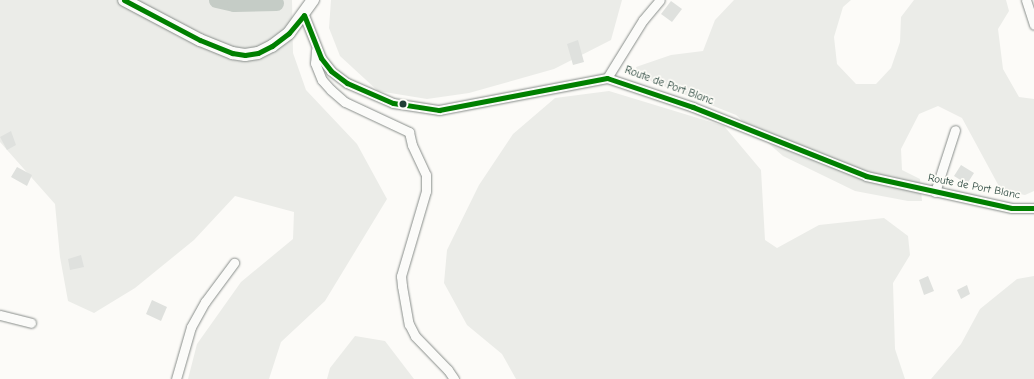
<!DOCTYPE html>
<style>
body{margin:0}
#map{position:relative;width:1034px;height:379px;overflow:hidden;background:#fcfbf8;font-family:"Comic Neue",sans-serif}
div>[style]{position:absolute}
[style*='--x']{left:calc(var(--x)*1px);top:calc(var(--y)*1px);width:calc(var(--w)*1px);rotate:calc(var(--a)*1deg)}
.green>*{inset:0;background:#ebece8}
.stream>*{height:2.5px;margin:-1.25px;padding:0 1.25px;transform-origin:1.25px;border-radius:1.25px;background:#c5ccc6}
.river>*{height:15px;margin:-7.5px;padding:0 7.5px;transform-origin:7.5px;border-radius:7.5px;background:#c5ccc6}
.building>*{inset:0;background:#dfe1de}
.roads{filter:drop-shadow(0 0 1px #888d8a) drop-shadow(0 0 1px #888d8a)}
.minor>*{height:9px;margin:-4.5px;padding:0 4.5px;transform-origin:4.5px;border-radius:4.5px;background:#fbfbf9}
.major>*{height:12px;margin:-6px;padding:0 6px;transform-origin:6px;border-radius:6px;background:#fbfbf9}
.bus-1>*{height:5px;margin:-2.5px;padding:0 2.5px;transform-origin:2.5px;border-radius:2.5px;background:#008000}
.dots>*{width:11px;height:11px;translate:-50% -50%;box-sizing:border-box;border:2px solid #fdfcf7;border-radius:50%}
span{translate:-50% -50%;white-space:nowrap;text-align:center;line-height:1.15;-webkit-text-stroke:3.5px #fdfcf7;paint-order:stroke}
.street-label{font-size:11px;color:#1f3d34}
</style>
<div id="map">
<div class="green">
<div style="clip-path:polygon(0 0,292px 0,293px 53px,306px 90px,357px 144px,387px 199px,325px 301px,281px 342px,269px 379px,188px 379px,197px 344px,241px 282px,293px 239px,294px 212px,235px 196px,194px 240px,135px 288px,94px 313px,68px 301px,60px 257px,55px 204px,0 142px)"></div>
<div style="clip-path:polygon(331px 0,622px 0,611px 40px,554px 69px,469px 93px,427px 99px,378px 91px,340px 56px,329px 28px)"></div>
<div style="clip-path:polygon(734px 0,851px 0,843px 7px,834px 37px,837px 64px,856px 84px,876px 84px,891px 68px,900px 42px,901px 17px,914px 0,1006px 0,1009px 11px,998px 29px,1003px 69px,1019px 97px,1034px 99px,1034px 191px,1025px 195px,1001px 190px,962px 118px,938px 106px,919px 114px,901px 149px,902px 170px,920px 179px,922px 201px,908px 201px,855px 191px,783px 156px,736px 115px,638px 76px,636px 67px,671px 55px,703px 51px,715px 20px)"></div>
<div style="clip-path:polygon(609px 91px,724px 126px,761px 170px,765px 240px,777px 248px,819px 225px,884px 218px,908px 236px,910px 255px,893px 283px,895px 349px,905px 379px,516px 379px,502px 354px,467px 325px,444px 283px,447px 250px,479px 185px,513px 134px,555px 98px)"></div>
<div style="clip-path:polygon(1034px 276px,1034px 379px,931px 379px,961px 344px,980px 309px,1017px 279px)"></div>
<div style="clip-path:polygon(355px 336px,385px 341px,414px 379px,327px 379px,330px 368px)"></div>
</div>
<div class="stream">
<div style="--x:276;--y:3;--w:4;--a:-56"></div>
</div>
<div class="river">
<div style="--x:216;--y:0;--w:18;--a:13"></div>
<div style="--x:234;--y:4;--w:42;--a:-1.4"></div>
</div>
<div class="building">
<div style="clip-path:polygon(671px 1px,682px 9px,672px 22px,661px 14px)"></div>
<div style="clip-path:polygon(578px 40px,584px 62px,573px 65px,567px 44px)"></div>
<div style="clip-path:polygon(11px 131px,16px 145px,7px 150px,0 137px)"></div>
<div style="clip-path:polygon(961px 165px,974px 173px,967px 184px,954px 176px)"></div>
<div style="clip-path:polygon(17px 167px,32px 175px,27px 186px,11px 177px)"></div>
<div style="clip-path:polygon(81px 255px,84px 267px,70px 270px,68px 259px)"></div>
<div style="clip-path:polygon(928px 276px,934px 291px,924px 295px,919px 280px)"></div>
<div style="clip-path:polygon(967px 285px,970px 294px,961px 299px,957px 290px)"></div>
<div style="clip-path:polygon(152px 300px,167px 307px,161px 321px,146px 314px)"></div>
</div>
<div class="roads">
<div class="minor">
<div style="--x:1026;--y:0;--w:26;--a:72"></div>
<div style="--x:304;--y:15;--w:46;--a:68.4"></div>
<div style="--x:321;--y:58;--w:16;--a:52"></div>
<div style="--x:331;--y:71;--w:20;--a:37"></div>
<div style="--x:347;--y:83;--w:50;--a:23.5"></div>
<div style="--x:393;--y:103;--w:47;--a:8.7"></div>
<div style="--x:439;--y:110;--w:171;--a:-10.8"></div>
<div style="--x:607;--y:78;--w:91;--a:18.6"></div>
<div style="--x:693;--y:107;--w:186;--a:21.7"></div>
<div style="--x:866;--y:176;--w:149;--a:12.4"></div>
<div style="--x:1012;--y:208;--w:22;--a:0"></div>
<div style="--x:316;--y:50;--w:13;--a:94"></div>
<div style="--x:315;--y:63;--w:18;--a:68"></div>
<div style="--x:322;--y:80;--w:13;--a:48"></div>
<div style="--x:331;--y:90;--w:18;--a:41"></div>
<div style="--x:345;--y:102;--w:71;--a:25.1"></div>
<div style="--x:409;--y:132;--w:13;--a:77"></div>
<div style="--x:412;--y:145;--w:33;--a:65"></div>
<div style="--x:426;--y:175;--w:16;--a:90"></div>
<div style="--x:426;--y:191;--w:89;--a:106.4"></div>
<div style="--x:401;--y:276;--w:10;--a:84"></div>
<div style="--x:402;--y:286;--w:39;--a:80"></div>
<div style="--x:409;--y:324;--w:13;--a:63"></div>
<div style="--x:415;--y:336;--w:47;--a:45.9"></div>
<div style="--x:448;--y:370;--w:11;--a:56"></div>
<div style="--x:607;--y:78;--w:68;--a:-58.2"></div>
<div style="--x:643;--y:20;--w:26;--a:-50"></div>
<div style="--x:935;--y:192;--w:65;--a:-72.1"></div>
<div style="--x:0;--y:315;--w:32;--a:14"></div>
<div style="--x:176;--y:379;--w:54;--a:-73.9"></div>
<div style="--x:191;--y:327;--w:29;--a:-61"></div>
<div style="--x:205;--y:302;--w:49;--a:-53.4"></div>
</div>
<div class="major">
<div style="--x:124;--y:0;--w:86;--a:27.8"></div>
<div style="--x:200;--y:40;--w:35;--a:22"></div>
<div style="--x:232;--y:53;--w:13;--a:9"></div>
<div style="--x:245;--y:55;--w:13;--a:-9"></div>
<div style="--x:258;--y:53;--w:16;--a:-27"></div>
<div style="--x:272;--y:46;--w:21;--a:-37"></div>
<div style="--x:289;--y:33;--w:41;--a:-54"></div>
</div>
</div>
<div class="bus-1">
<div style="--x:124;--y:0;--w:86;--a:27.8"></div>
<div style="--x:200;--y:40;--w:35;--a:22"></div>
<div style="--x:232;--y:53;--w:13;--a:9"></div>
<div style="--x:245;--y:55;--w:13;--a:-9"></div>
<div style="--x:258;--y:53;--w:16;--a:-27"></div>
<div style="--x:272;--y:46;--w:21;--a:-37"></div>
<div style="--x:289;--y:33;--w:23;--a:-50"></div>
<div style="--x:304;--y:15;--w:46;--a:68.4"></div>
<div style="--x:321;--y:58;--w:16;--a:52"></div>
<div style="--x:331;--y:71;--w:20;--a:37"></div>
<div style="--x:347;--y:83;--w:50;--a:23.5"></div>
<div style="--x:393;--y:103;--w:47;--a:8.7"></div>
<div style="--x:439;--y:110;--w:171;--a:-10.8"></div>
<div style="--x:607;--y:78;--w:91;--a:18.6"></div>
<div style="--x:693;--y:107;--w:186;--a:21.7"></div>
<div style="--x:866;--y:176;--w:149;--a:12.4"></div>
<div style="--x:1012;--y:208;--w:22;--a:0"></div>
</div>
<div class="dots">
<div style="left:403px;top:104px;background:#1f3d34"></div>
</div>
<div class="street-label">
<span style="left:669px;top:86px;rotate:20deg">Route de Port Blanc</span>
<span style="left:974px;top:187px;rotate:11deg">Route de Port Blanc</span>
</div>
</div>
